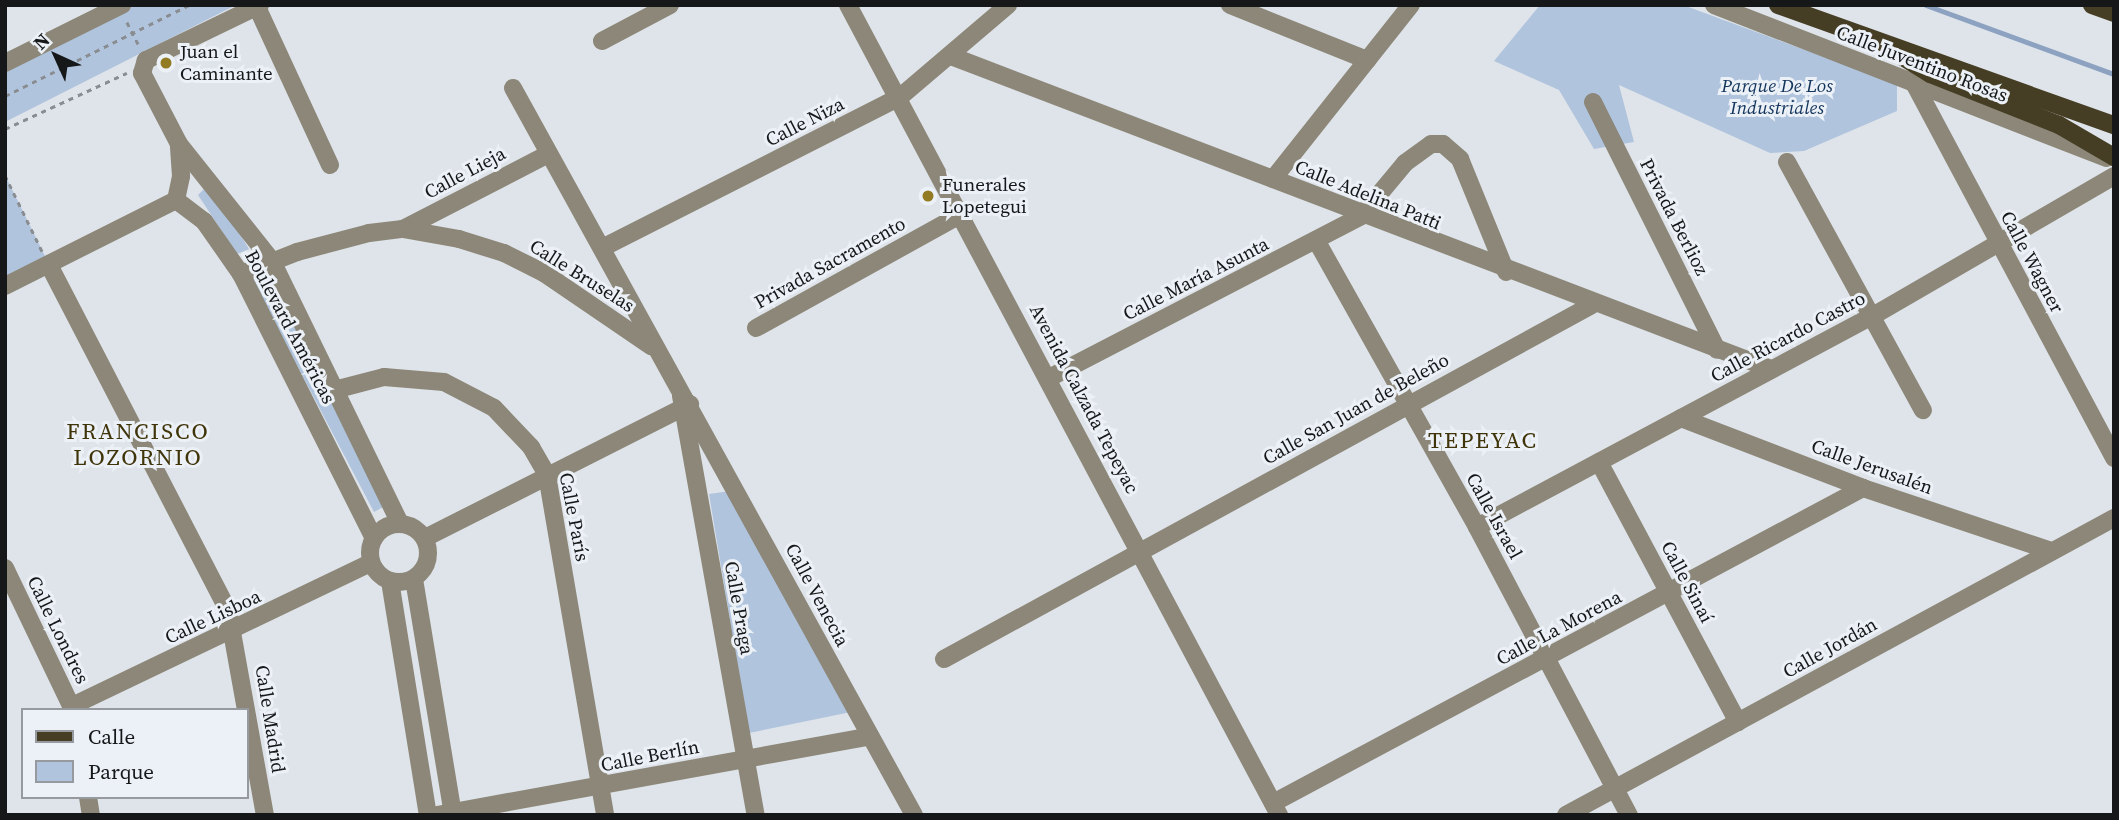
<!DOCTYPE html>
<meta charset="utf-8">
<style>
body{margin:0}
#map{position:relative;width:2119px;height:820px;overflow:hidden;background:#dfe4ea;font-family:"Source Serif 4",serif}
div>[style]{position:absolute}
[style*='--x']{left:calc(var(--x)*1px);top:calc(var(--y)*1px);width:calc(var(--w)*1px);rotate:calc(var(--a)*1deg)}
.green>*{inset:0;background:#b1c4dd}
.stream>*{height:4.5px;margin:-2.25px;padding:0 2.25px;transform-origin:2.25px;border-radius:2.25px;background:#8ca2c0}
.path>*{height:2.5px;margin-top:-1.25px;transform-origin:0;background:repeating-linear-gradient(90deg,#898d91 0 5px,transparent 0 10px)}
.minor>*{height:18px;margin:-9px;padding:0 9px;transform-origin:9px;border-radius:9px;background:#8c8778}
.minor>.ring{margin:-9px;padding:0;box-sizing:content-box;background:none;border:18px solid #8c8778;border-radius:50%}
.major>*{height:18px;margin:-9px;padding:0 9px;transform-origin:9px;border-radius:9px;background:#463e24}
.dots>*{width:19px;height:19px;translate:-50% -50%;box-sizing:border-box;border:4px solid #ecf1f7;border-radius:50%}
span{translate:-50% -50%;white-space:nowrap;text-align:center;line-height:1.15;-webkit-text-stroke:6px #ecf1f7;paint-order:stroke}
.poi-label{font-size:19px;color:#151719}
.left{translate:0 -50%;text-align:left}
.street-label{font-size:19px;color:#151719}
.park-label{font-size:19px;color:#13345b;font-style:italic}
.quarter-label{font-size:23px;color:#40350a;letter-spacing:2px}
.frame{position:absolute;inset:0;border:7px solid #151719;pointer-events:none}
.legend{position:absolute;left:21px;top:708px;width:228px;height:91px;box-sizing:border-box;background:#ecf1f7;border:2px solid #969a9e;margin:0;padding:9px 12px;list-style:none;font-size:21px;color:#151719}
.legend li{display:flex;align-items:center;gap:14px;height:35px}
.legend b{width:35px;border:2px solid #969a9e}
.north{position:absolute;left:21px;top:21px;width:70px;height:70px;-webkit-text-stroke:5px #ecf1f7;paint-order:stroke;rotate:315deg;font-size:19px;font-weight:700;line-height:28px;text-align:center;color:#151719}
.north::after{content:'';display:block;margin:auto;width:24px;height:32px;background:#151719;clip-path:polygon(50% 0,100% 100%,50% 72%,0 100%)}
</style>
<div id="map">
<div class="green">
<div style="clip-path:polygon(136px 5px,236px 5px,5px 122px,5px 71px)"></div>
<div style="clip-path:polygon(1540px 5px,1683px 5px,1897px 84px,1897px 111px,1804px 151px,1770px 153px,1619px 85px,1634px 142px,1594px 149px,1559px 90px,1494px 61px)"></div>
<div style="clip-path:polygon(5px 175px,46px 258px,5px 278px)"></div>
<div style="clip-path:polygon(206px 187px,232px 221px,249px 249px,237px 254px,198px 195px)"></div>
<div style="clip-path:polygon(263px 273px,269px 274px,389px 504px,374px 512px,252px 280px)"></div>
<div style="clip-path:polygon(730px 491px,851px 712px,749px 733px,709px 494px)"></div>
</div>
<div class="stream">
<div style="--x:1926;--y:5;--w:200;--a:20.2"></div>
</div>
<div class="path">
<div style="--x:127;--y:22;--w:25;--a:63"></div>
<div style="--x:5;--y:96;--w:205;--a:-26.3"></div>
<div style="--x:5;--y:129;--w:134;--a:-24.7"></div>
<div style="--x:5;--y:175;--w:85;--a:64"></div>
</div>
<div class="minor">
<div style="--x:260;--y:5;--w:127;--a:154.2"></div>
<div style="--x:146;--y:60;--w:14;--a:107"></div>
<div style="--x:142;--y:73;--w:80;--a:62.5"></div>
<div style="--x:179;--y:144;--w:149;--a:51.5"></div>
<div style="--x:272;--y:261;--w:292;--a:64"></div>
<div style="--x:848;--y:5;--w:918;--a:61.98"></div>
<div style="--x:1230;--y:5;--w:148;--a:21.9"></div>
<div style="--x:1714;--y:5;--w:421;--a:21.3"></div>
<div style="--x:257;--y:7;--w:174;--a:65.2"></div>
<div style="--x:602;--y:41;--w:77;--a:-27.9"></div>
<div style="--x:951;--y:56;--w:878;--a:20.89"></div>
<div style="--x:5;--y:63;--w:131;--a:-26.4"></div>
<div style="--x:1915;--y:85;--w:423;--a:61.9"></div>
<div style="--x:513;--y:88;--w:830;--a:61.12"></div>
<div style="--x:1593;--y:102;--w:277;--a:63.4"></div>
<div style="--x:1787;--y:162;--w:283;--a:61.3"></div>
<div style="--x:1273;--y:179;--w:222;--a:-51.6"></div>
<div style="--x:176;--y:200;--w:35;--a:37"></div>
<div style="--x:204;--y:221;--w:65;--a:55.1"></div>
<div style="--x:241;--y:274;--w:296;--a:63.3"></div>
<div style="--x:176;--y:200;--w:25;--a:-78"></div>
<div style="--x:181;--y:176;--w:31;--a:-94"></div>
<div style="--x:403;--y:229;--w:163;--a:-27.3"></div>
<div style="--x:1316;--y:240;--w:329;--a:60.7"></div>
<div style="--x:1477;--y:527;--w:326;--a:62.2"></div>
<div style="--x:602;--y:248;--w:334;--a:-26.9"></div>
<div style="--x:900;--y:97;--w:142;--a:-40.4"></div>
<div style="--x:49;--y:265;--w:389;--a:62.6"></div>
<div style="--x:228;--y:610;--w:208;--a:79.8"></div>
<div style="--x:241;--y:274;--w:60;--a:-21.4"></div>
<div style="--x:297;--y:252;--w:74;--a:-14.8"></div>
<div style="--x:369;--y:233;--w:34;--a:-7"></div>
<div style="--x:403;--y:229;--w:57;--a:10.1"></div>
<div style="--x:459;--y:239;--w:47;--a:17.3"></div>
<div style="--x:504;--y:253;--w:45;--a:26.6"></div>
<div style="--x:544;--y:273;--w:130;--a:34.3"></div>
<div style="--x:5;--y:286;--w:191;--a:-26.7"></div>
<div style="--x:756;--y:328;--w:235;--a:-29"></div>
<div style="--x:1049;--y:378;--w:352;--a:-27.4"></div>
<div style="--x:1361;--y:216;--w:69;--a:-50.3"></div>
<div style="--x:1405;--y:163;--w:32;--a:-36"></div>
<div style="--x:1431;--y:144;--w:12;--a:0"></div>
<div style="--x:1443;--y:144;--w:23;--a:41"></div>
<div style="--x:1460;--y:159;--w:122;--a:67.8"></div>
<div style="--x:338;--y:389;--w:48;--a:-14.6"></div>
<div style="--x:384;--y:377;--w:60;--a:4.8"></div>
<div style="--x:444;--y:382;--w:56;--a:27.5"></div>
<div style="--x:494;--y:408;--w:54;--a:46.5"></div>
<div style="--x:531;--y:447;--w:32;--a:60"></div>
<div style="--x:547;--y:475;--w:345;--a:80.3"></div>
<div style="--x:681;--y:396;--w:426;--a:79.9"></div>
<div style="--x:1681;--y:418;--w:195;--a:21"></div>
<div style="--x:1863;--y:488;--w:198;--a:18.5"></div>
<div style="--x:1599;--y:462;--w:295;--a:61.9"></div>
<div class="ring" style="left:370px;top:524px;width:40px;height:40px"></div>
<div style="--x:1477;--y:527;--w:446;--a:-28.1"></div>
<div style="--x:1871;--y:317;--w:281;--a:-30.1"></div>
<div style="--x:425;--y:538;--w:297;--a:-26.8"></div>
<div style="--x:5;--y:568;--w:157;--a:64.4"></div>
<div style="--x:414;--y:579;--w:239;--a:80.6"></div>
<div style="--x:390;--y:581;--w:237;--a:80.8"></div>
<div style="--x:944;--y:659;--w:738;--a:-28.65"></div>
<div style="--x:72;--y:706;--w:331;--a:-25.6"></div>
<div style="--x:88;--y:797;--w:18;--a:81"></div>
<div style="--x:1273;--y:803;--w:669;--a:-28.1"></div>
<div style="--x:437;--y:815;--w:440;--a:-10.3"></div>
<div style="--x:1566;--y:815;--w:623;--a:-28.46"></div>
</div>
<div class="major">
<div style="--x:1778;--y:5;--w:357;--a:19.7"></div>
<div style="--x:2092;--y:5;--w:23;--a:20"></div>
<div style="--x:1903;--y:57;--w:32;--a:32"></div>
<div style="--x:1930;--y:74;--w:139;--a:21.6"></div>
<div style="--x:2059;--y:125;--w:64;--a:30.2"></div>
</div>
<div class="dots">
<div style="left:166px;top:63px;background:#927b22"></div>
<div style="left:928px;top:196px;background:#927b22"></div>
</div>
<div class="poi-label">
<span class="left" style="left:180px;top:63px">Juan el<br>Caminante</span>
<span class="left" style="left:942px;top:196px">Funerales<br>Lopetegui</span>
</div>
<div class="street-label">
<span style="left:1922px;top:64px;rotate:21deg">Calle Juventino Rosas</span>
<span style="left:805px;top:122px;rotate:-27deg">Calle Niza</span>
<span style="left:465px;top:173px;rotate:-28deg">Calle Lieja</span>
<span style="left:1368px;top:195px;rotate:22deg">Calle Adelina Patti</span>
<span style="left:1674px;top:217px;rotate:63deg">Privada Berlioz</span>
<span style="left:2032px;top:262px;rotate:62deg">Calle Wagner</span>
<span style="left:830px;top:263px;rotate:-29deg">Privada Sacramento</span>
<span style="left:582px;top:276px;rotate:32deg">Calle Bruselas</span>
<span style="left:1196px;top:279px;rotate:-27deg">Calle María Asunta</span>
<span style="left:290px;top:327px;rotate:62deg">Boulevard Américas</span>
<span style="left:1788px;top:337px;rotate:-28deg">Calle Ricardo Castro</span>
<span style="left:1084px;top:399px;rotate:62deg">Avenida Calzada Tepeyac</span>
<span style="left:1356px;top:409px;rotate:-29deg">Calle San Juan de Beleño</span>
<span style="left:1872px;top:467px;rotate:20deg">Calle Jerusalén</span>
<span style="left:1494px;top:516px;rotate:61deg">Calle Israel</span>
<span style="left:574px;top:517px;rotate:79deg">Calle París</span>
<span style="left:1687px;top:582px;rotate:62deg">Calle Sinaí</span>
<span style="left:817px;top:595px;rotate:62deg">Calle Venecia</span>
<span style="left:739px;top:608px;rotate:80deg">Calle Praga</span>
<span style="left:213px;top:617px;rotate:-25deg">Calle Lisboa</span>
<span style="left:1559px;top:628px;rotate:-28deg">Calle La Morena</span>
<span style="left:58px;top:630px;rotate:64deg">Calle Londres</span>
<span style="left:1830px;top:648px;rotate:-29deg">Calle Jordán</span>
<span style="left:270px;top:719px;rotate:81deg">Calle Madrid</span>
<span style="left:650px;top:756px;rotate:-11deg">Calle Berlín</span>
</div>
<div class="park-label">
<span style="left:1777px;top:97px">Parque De Los<br>Industriales</span>
</div>
<div class="quarter-label">
<span style="left:138px;top:444px">FRANCISCO<br>LOZORNIO</span>
<span style="left:1483px;top:440px">TEPEYAC</span>
</div>
<div class="frame"></div>
<ul class="legend">
<li><b style="height:9px;background:#463e24"></b>Calle</li>
<li><b style="height:19px;background:#b1c4dd"></b>Parque</li>
</ul>
<div class="north">N</div>
</div>
